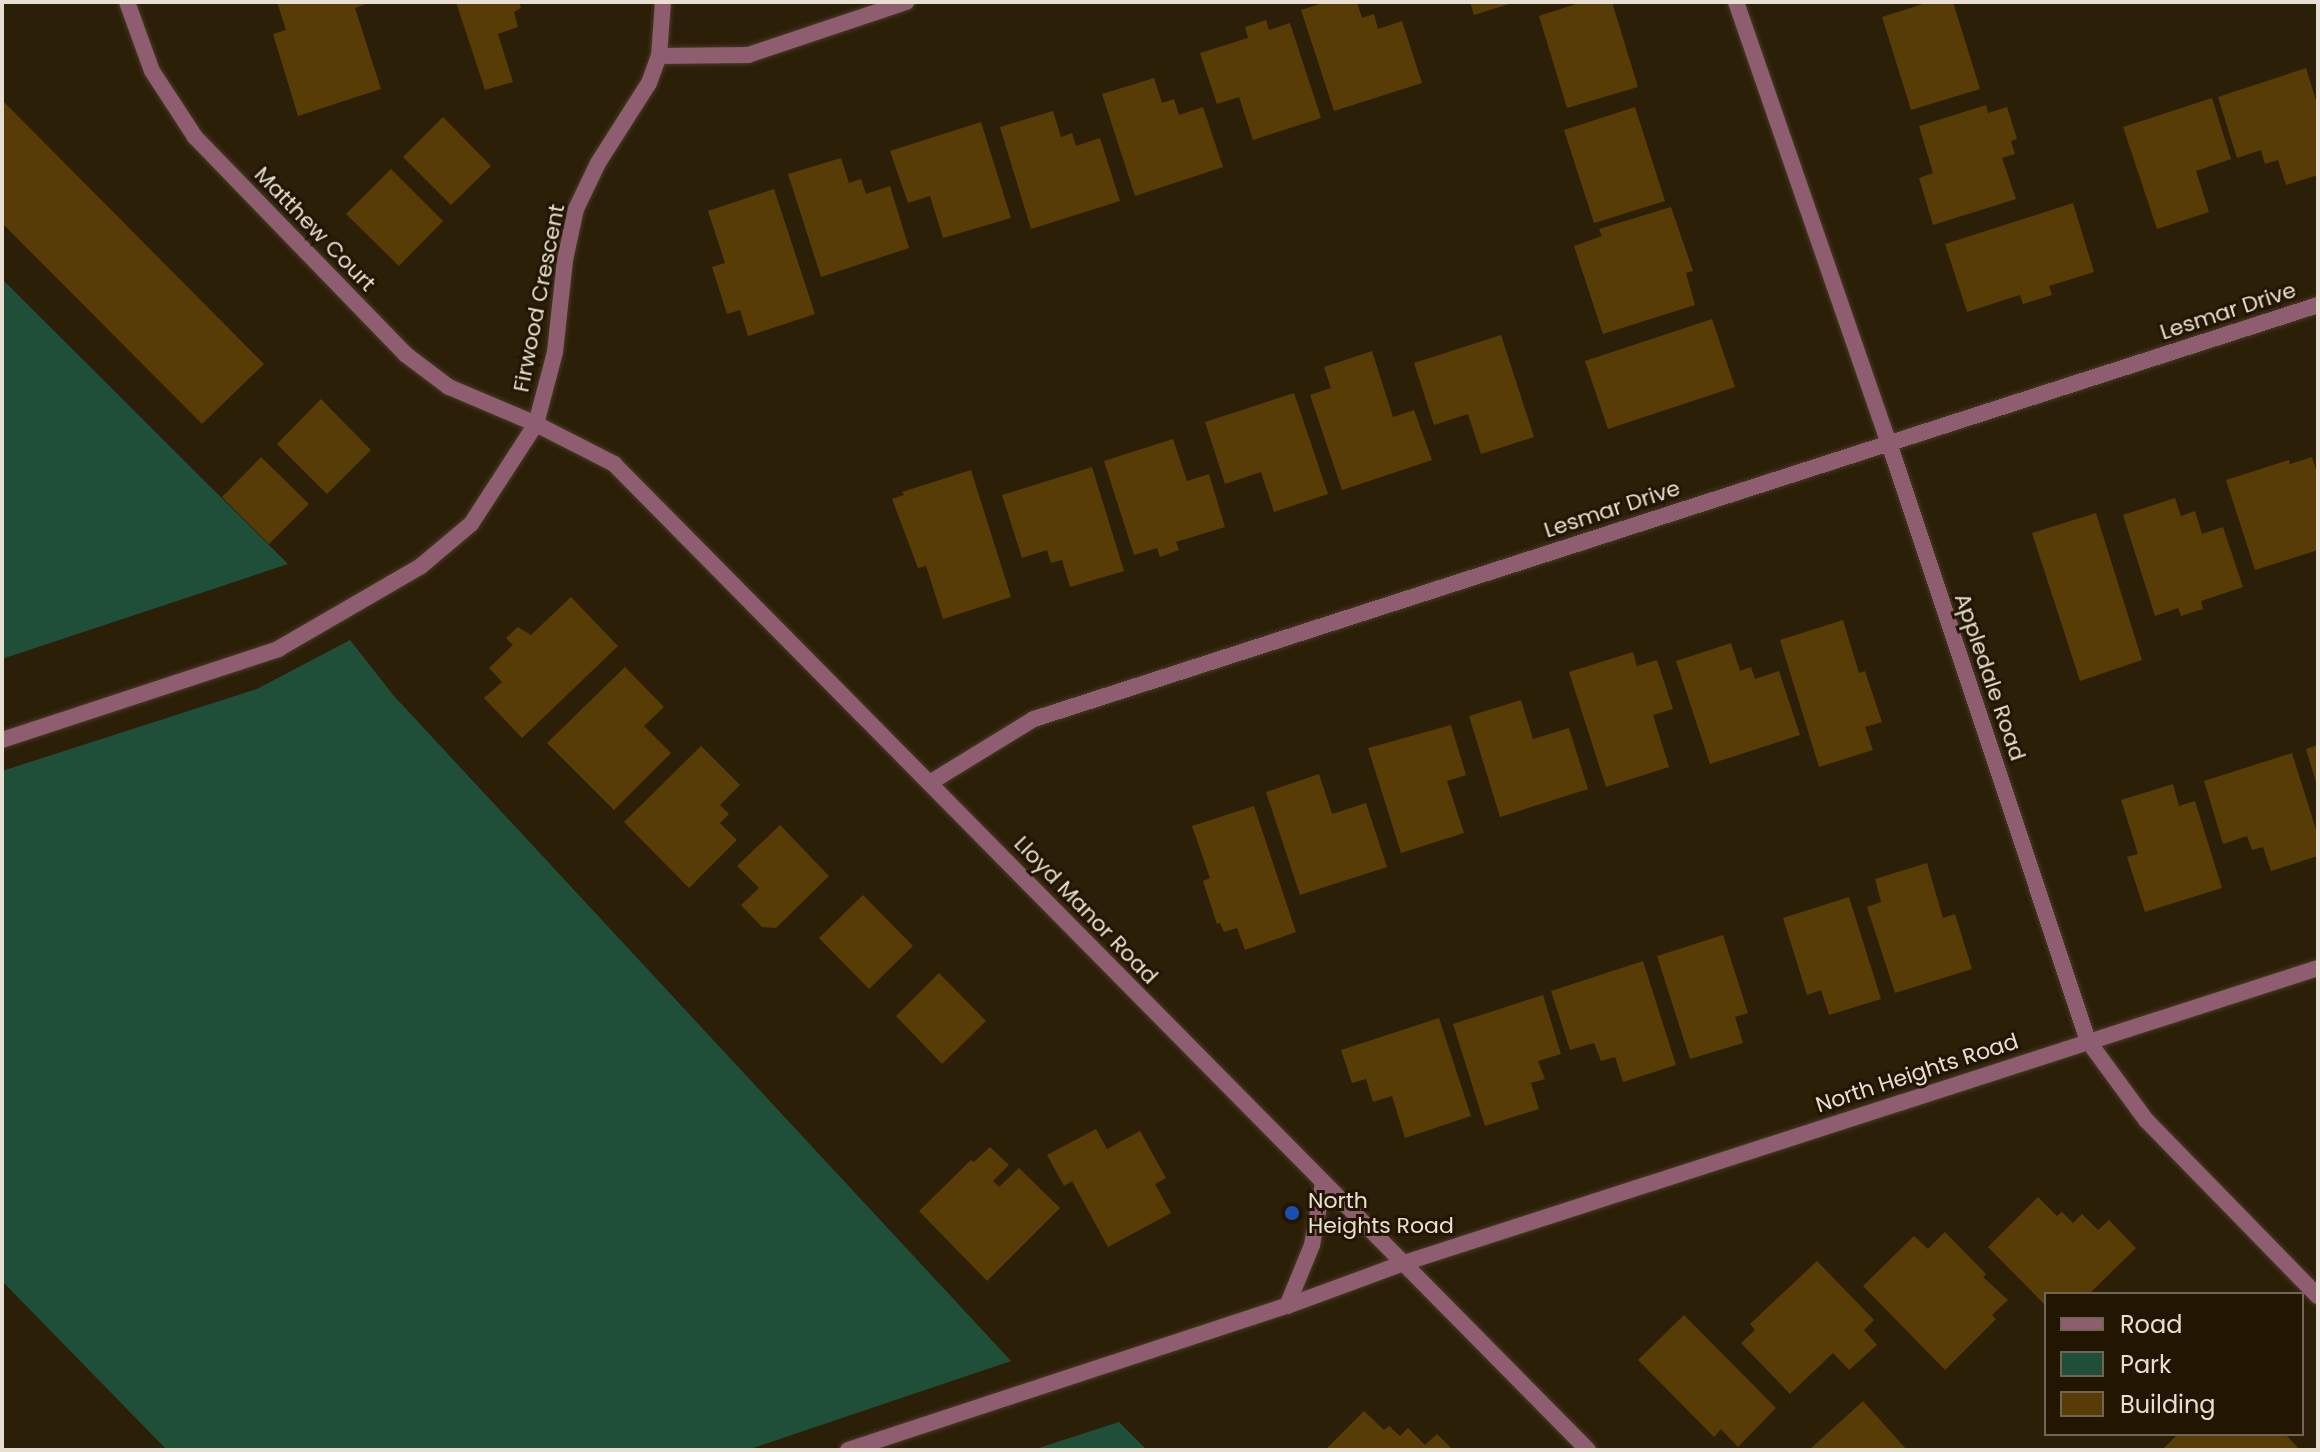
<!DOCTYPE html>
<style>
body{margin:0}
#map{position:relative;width:2320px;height:1452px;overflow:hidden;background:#2c1f08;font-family:Poppins,sans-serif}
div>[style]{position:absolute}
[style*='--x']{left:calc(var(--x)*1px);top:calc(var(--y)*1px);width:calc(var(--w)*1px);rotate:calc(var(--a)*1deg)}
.green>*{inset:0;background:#1f4f39}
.building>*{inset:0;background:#573c06}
.roads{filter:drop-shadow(0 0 2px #463a24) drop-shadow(0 0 2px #463a24)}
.street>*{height:16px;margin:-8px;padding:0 8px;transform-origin:8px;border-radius:8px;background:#8f5d70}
.dots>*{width:22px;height:22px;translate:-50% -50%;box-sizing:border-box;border:4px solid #221501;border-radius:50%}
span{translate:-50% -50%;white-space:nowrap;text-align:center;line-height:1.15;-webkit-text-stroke:6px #221501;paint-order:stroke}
.street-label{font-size:22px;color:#e7dfd1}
.poi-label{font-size:22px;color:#e7dfd1}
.left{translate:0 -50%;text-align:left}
.frame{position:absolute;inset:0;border:4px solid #e7dfd1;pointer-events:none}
.legend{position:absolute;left:2044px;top:1292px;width:260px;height:144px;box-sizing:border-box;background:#221501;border:2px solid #716654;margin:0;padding:10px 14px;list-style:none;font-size:24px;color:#e7dfd1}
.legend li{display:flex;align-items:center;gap:16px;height:40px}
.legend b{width:40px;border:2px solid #716654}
</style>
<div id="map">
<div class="green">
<div style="clip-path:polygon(2px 279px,288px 564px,2px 659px)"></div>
<div style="clip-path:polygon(350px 640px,394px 696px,1011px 1361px,747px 1450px,167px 1450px,2px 1281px,2px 771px,257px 689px)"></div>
<div style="clip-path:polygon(1119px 1422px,1147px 1450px,1033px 1450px,1054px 1443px)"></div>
</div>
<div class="building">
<div style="clip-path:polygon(277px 2px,371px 2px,355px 8px,381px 89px,298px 116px,273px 34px,286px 30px)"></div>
<div style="clip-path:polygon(456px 2px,519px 2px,521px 8px,514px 12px,518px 27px,498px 34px,513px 82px,485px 90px)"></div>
<div style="clip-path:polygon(1326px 2px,1357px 2px,1362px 18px,1374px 14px,1378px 29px,1402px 21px,1422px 83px,1334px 111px,1301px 10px)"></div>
<div style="clip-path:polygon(1470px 2px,1512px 2px,1512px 3px,1474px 15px)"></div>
<div style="clip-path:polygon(1582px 2px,1612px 2px,1638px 87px,1567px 108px,1539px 16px)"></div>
<div style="clip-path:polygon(1929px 2px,1953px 2px,1980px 89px,1911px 110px,1882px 17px)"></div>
<div style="clip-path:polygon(1266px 20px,1269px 30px,1290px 23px,1321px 118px,1253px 140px,1239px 97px,1217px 104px,1200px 53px,1248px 38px,1245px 27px)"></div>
<div style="clip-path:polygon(2306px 68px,2318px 107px,2318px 175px,2286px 185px,2278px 160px,2265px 164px,2261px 150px,2237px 158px,2218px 97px)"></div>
<div style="clip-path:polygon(1154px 78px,1162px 103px,1174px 99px,1179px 115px,1203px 107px,1223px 167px,1135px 196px,1102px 94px)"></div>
<div style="clip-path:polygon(2212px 98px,2231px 159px,2196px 171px,2209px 212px,2157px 229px,2123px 127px)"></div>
<div style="clip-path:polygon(2px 100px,264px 364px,202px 424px,2px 223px)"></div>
<div style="clip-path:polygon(1986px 105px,1988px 113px,2007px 107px,2017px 139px,2011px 141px,2015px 154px,2002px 158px,2016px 199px,1933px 225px,1919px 178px,1933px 173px,1919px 126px)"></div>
<div style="clip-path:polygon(1635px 107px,1665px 201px,1594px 223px,1564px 130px)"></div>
<div style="clip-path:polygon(1053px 111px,1061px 137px,1072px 133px,1076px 146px,1100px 138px,1120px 201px,1031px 229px,1000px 127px)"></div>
<div style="clip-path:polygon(443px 117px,491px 166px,451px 205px,403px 157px)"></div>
<div style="clip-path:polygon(981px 122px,1011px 218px,943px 238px,930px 196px,908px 203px,890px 151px)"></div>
<div style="clip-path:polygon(841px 158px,849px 183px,861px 179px,866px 194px,890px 186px,909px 248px,821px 277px,788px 174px)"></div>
<div style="clip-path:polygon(391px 169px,443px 221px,399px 266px,346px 214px)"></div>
<div style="clip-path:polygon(774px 189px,815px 314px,748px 336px,740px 310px,727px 314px,712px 267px,725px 263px,708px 211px)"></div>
<div style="clip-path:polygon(2073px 203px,2094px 272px,2049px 286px,2052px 295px,2023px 304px,2020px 295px,1967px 312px,1945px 244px)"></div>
<div style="clip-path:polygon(1671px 207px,1693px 271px,1686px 273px,1695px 305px,1603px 334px,1574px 246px,1602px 236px,1599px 229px)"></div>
<div style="clip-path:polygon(1712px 319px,1735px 387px,1608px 429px,1585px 361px)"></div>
<div style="clip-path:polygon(1501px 335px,1534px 437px,1481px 454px,1468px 414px,1434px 425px,1414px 363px)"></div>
<div style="clip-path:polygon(1372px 351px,1393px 417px,1414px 410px,1432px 460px,1342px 490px,1310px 395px,1331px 388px,1324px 367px)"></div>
<div style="clip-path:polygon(1294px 393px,1328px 494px,1274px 512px,1261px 472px,1225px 484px,1205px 422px)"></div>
<div style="clip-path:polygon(321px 399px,371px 450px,327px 494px,277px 444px)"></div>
<div style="clip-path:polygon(1173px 439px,1187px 481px,1209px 474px,1225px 527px,1176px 542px,1179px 550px,1160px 557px,1157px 548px,1134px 555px,1104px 461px)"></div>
<div style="clip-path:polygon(261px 457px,309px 504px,269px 544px,222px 497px)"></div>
<div style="clip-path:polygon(2312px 457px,2318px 475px,2318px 550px,2255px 570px,2226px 480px,2289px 460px,2290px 464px)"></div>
<div style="clip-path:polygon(1092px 467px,1124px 571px,1070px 587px,1062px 560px,1051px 563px,1047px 550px,1022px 558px,1002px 495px)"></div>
<div style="clip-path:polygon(971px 470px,1011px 597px,943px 619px,926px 566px,918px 568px,892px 499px,904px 495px,902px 492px)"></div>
<div style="clip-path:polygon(2175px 498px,2181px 516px,2195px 511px,2202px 534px,2223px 527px,2243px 587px,2201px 601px,2203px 609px,2181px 616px,2178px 608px,2155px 616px,2123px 515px)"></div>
<div style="clip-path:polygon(2096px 513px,2142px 660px,2080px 681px,2032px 533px)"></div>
<div style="clip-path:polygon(571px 597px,618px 646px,522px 738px,484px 698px,502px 682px,489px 668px,513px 645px,506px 638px,518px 627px,531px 635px)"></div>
<div style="clip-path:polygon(1843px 620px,1859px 673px,1865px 671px,1882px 722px,1865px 727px,1873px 750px,1819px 767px,1780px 640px)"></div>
<div style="clip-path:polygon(1731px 643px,1740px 671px,1751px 667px,1755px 679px,1779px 671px,1800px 735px,1710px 764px,1676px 661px)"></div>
<div style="clip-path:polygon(1633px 652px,1637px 666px,1657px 660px,1673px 709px,1653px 715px,1669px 767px,1606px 787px,1569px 672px)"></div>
<div style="clip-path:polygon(625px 667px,664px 707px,644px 726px,671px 753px,614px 810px,547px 743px)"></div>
<div style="clip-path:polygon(1521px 700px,1533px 739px,1569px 728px,1588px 789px,1500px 817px,1469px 716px)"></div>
<div style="clip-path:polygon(1451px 725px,1466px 775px,1447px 781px,1464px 833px,1401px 853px,1368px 748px)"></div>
<div style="clip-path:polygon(2318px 745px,2318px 785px,2317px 785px,2306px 749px)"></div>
<div style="clip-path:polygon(701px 746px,740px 785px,720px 805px,729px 814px,720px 823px,737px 840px,689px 888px,624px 822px)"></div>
<div style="clip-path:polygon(2292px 753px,2318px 836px,2318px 856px,2271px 871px,2263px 847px,2252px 850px,2247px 836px,2223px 844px,2204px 781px)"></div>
<div style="clip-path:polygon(1319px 774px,1332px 814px,1366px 803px,1387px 867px,1300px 895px,1266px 792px)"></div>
<div style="clip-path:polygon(2173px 784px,2179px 806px,2195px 801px,2222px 888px,2145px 912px,2127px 857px,2138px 854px,2121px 800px)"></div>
<div style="clip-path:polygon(1254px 806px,1296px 932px,1245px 950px,1237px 928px,1224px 932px,1220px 923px,1217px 924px,1203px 881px,1210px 878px,1192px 826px)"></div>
<div style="clip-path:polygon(780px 825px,829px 876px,776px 928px,762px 927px,741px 905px,759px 888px,737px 866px)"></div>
<div style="clip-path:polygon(1927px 863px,1943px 918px,1955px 914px,1972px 969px,1895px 993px,1867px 907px,1881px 902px,1875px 879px)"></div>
<div style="clip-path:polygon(863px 895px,913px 946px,869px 989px,819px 938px)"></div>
<div style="clip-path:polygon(1849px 897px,1881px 999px,1829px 1015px,1821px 990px,1807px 995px,1783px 918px)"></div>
<div style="clip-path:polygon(1723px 935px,1748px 1013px,1735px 1017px,1743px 1043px,1690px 1059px,1657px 956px)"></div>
<div style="clip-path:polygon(1643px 961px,1676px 1065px,1623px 1082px,1615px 1057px,1601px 1061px,1594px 1043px,1570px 1050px,1551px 991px)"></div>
<div style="clip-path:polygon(939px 973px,986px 1021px,942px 1064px,896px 1016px)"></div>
<div style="clip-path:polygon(1543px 995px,1561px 1054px,1538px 1061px,1545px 1079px,1531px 1083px,1539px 1109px,1485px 1126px,1453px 1024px)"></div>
<div style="clip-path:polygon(1439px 1018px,1471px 1116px,1405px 1138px,1392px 1096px,1373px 1102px,1366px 1079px,1352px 1083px,1341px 1050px)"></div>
<div style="clip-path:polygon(1096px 1129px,1107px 1149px,1140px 1131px,1166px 1178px,1155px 1184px,1171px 1213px,1108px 1247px,1072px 1181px,1064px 1186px,1047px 1155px)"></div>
<div style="clip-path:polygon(990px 1147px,1009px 1165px,993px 1181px,999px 1187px,1019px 1168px,1060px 1208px,987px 1281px,919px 1211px,971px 1160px,974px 1162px)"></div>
<div style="clip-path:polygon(2038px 1197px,2057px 1216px,2062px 1212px,2073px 1223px,2082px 1214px,2098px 1230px,2109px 1220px,2136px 1248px,2089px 1294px,2046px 1294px,2046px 1306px,1988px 1247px)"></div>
<div style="clip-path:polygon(1945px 1232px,1986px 1274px,1983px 1277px,2008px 1300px,1992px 1315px,1996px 1319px,1945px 1370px,1863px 1286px,1914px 1236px,1928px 1249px)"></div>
<div style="clip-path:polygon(1817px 1261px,1874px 1320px,1864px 1330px,1877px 1345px,1849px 1370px,1833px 1353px,1790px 1394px,1741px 1343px,1755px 1330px,1750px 1324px)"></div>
<div style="clip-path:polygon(1684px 1315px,1776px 1408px,1738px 1447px,1721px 1429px,1714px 1437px,1638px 1360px)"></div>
<div style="clip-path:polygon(1863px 1401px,1907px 1450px,1809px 1450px)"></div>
<div style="clip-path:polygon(1364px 1411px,1384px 1430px,1389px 1426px,1400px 1436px,1408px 1428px,1425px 1445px,1437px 1434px,1453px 1450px,1325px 1450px)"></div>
<div style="clip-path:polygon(2178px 1434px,2285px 1434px,2300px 1450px,2162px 1450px)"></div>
</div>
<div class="roads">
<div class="street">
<div style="--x:127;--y:2;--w:73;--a:70.1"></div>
<div style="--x:152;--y:71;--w:79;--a:56.9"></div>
<div style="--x:195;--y:137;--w:302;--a:45.9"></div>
<div style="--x:405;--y:354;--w:55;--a:36.9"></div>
<div style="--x:449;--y:387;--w:95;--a:23"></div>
<div style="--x:536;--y:424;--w:88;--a:27.1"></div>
<div style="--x:614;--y:464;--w:1386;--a:45.35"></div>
<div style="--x:1736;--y:2;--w:467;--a:70.9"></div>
<div style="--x:1889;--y:443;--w:630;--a:71.59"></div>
<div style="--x:2088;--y:1041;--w:98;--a:53.7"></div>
<div style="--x:2146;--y:1120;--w:246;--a:45.7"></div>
<div style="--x:659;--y:56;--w:89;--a:-0.6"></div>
<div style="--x:748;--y:55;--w:167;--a:-18.5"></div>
<div style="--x:2;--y:740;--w:291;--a:-18.2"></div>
<div style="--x:278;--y:649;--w:165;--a:-30.1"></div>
<div style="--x:421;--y:566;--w:65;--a:-40"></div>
<div style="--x:471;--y:524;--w:119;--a:-57"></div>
<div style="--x:536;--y:424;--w:74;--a:-75.2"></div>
<div style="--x:555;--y:352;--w:93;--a:-83.8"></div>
<div style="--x:565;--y:260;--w:52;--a:-77.8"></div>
<div style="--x:576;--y:209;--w:51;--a:-64.4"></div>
<div style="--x:598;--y:163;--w:95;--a:-57.5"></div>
<div style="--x:649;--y:83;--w:29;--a:-70"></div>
<div style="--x:659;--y:56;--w:54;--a:-85.8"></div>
<div style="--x:931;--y:782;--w:121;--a:-31.5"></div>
<div style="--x:1034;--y:719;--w:1349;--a:-17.87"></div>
<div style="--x:1287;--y:1306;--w:66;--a:-67.7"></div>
<div style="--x:1312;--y:1245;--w:63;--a:-79.9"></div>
<div style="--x:848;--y:1450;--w:462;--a:-18.2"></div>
<div style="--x:1287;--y:1306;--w:125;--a:-20.2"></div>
<div style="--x:1404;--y:1263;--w:960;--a:-17.89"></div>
</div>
</div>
<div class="dots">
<div style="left:1292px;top:1213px;background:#1a4fb4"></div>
</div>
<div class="street-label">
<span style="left:315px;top:229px;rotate:46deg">Matthew Court</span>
<span style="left:539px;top:298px;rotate:-79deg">Firwood Crescent</span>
<span style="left:2228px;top:311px;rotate:-18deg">Lesmar Drive</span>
<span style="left:1612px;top:509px;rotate:-18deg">Lesmar Drive</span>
<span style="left:1990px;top:677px;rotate:71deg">Appledale Road</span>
<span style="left:1086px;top:910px;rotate:46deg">Lloyd Manor Road</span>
<span style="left:1917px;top:1073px;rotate:-18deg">North Heights Road</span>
</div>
<div class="poi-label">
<span class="left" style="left:1308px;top:1213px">North<br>Heights Road</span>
</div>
<div class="frame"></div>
<ul class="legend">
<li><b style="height:10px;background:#8f5d70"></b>Road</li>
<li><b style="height:22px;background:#1f4f39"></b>Park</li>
<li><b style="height:22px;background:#573c06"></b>Building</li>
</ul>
</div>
